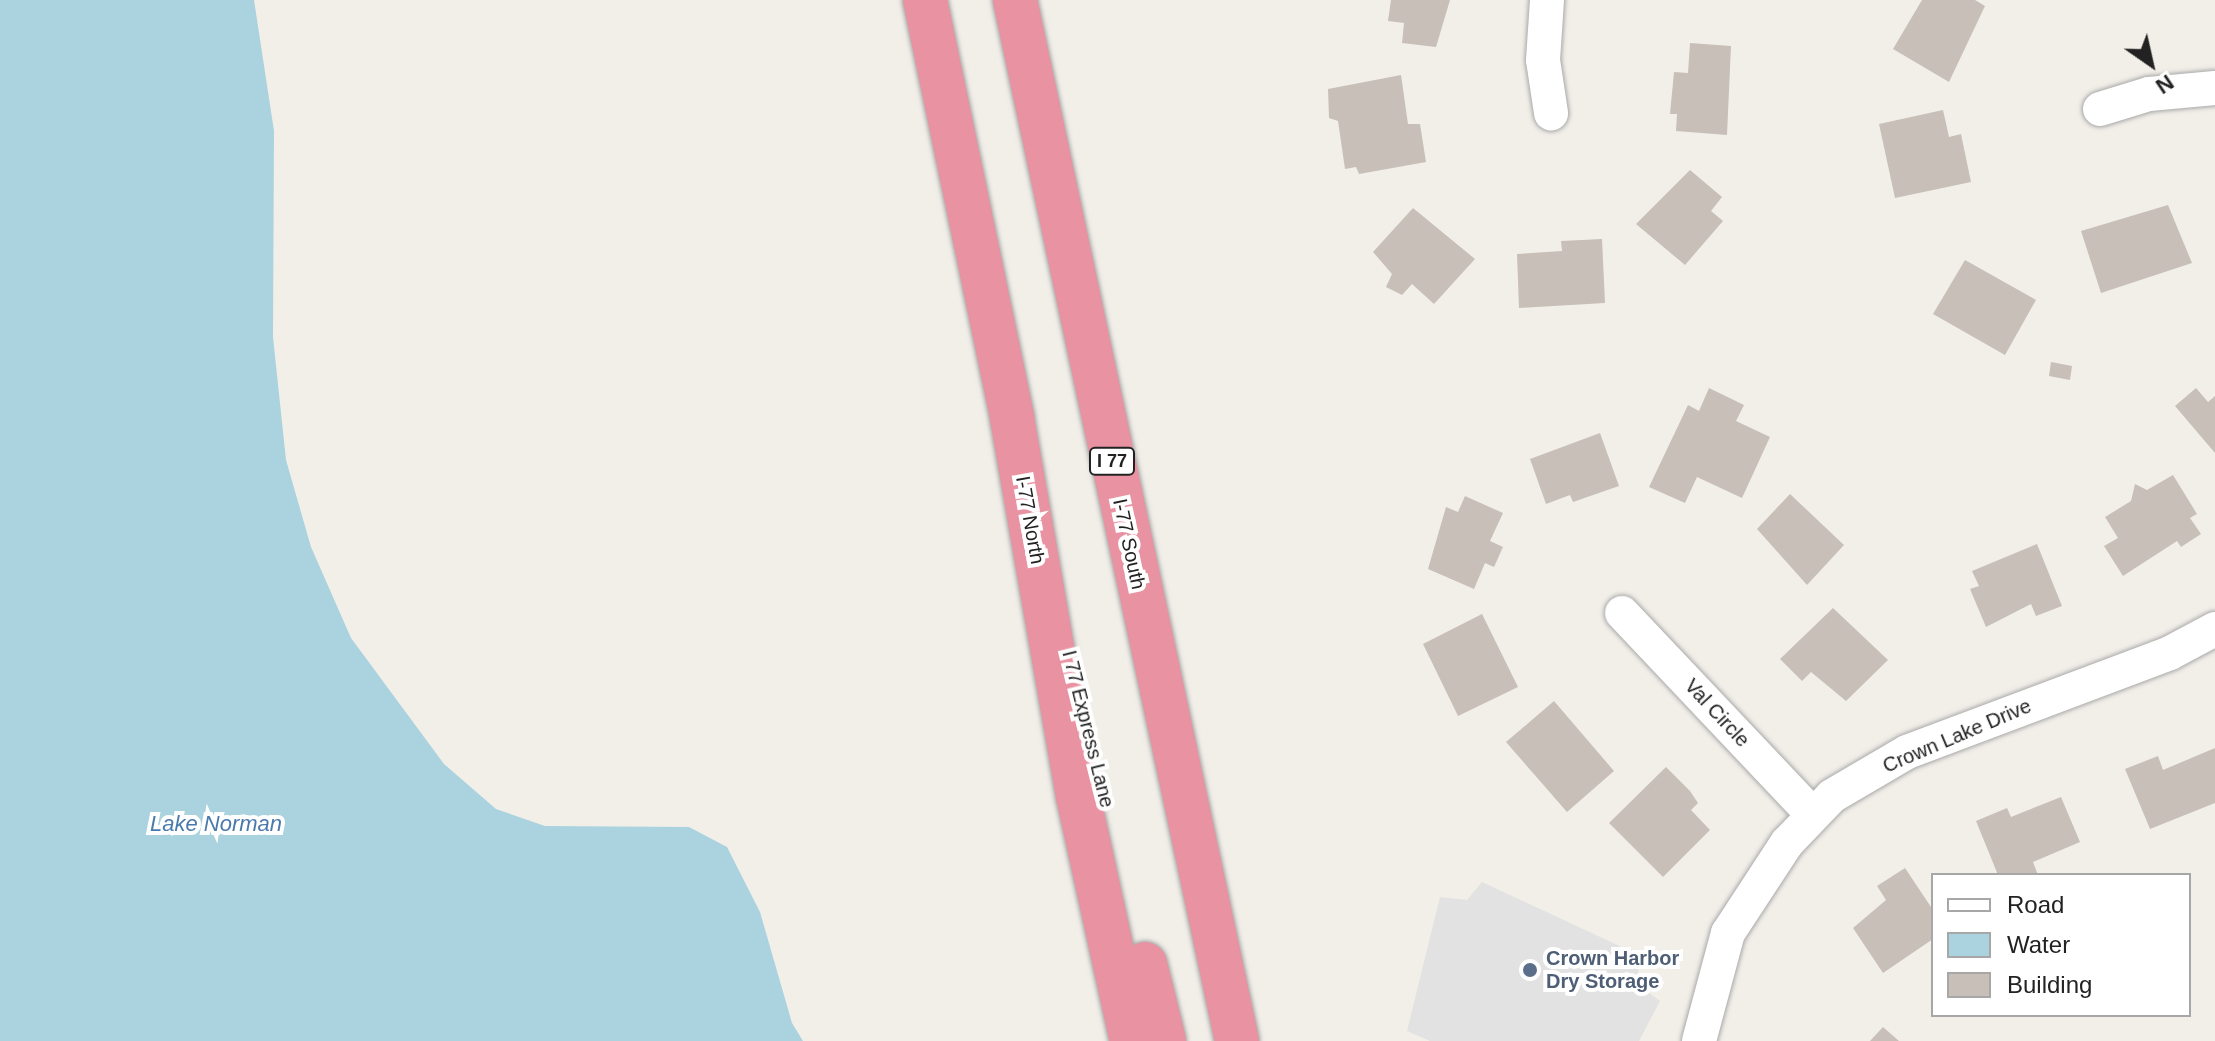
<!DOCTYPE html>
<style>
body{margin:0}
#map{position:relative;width:2215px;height:1041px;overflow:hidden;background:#f2efe9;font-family:Helvetica,sans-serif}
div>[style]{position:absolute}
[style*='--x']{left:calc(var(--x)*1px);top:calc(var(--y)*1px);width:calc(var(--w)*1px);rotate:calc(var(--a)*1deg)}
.parking>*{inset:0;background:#e2e2e2}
.water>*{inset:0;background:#aad3df}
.building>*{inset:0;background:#c7bfb8}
.roads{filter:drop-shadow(0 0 2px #a9a9a9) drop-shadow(0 0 2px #a9a9a9)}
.street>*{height:34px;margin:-17px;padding:0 17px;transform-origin:17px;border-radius:17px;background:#fff}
.highway>*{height:44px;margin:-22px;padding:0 22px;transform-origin:22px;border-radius:22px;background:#e892a2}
.dots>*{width:22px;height:22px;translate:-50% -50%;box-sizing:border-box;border:4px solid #fff;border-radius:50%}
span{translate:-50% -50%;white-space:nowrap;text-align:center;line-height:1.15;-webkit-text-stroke:8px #fff;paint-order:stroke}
.shield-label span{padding:2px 6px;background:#fff;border:2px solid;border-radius:6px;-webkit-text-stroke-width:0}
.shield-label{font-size:18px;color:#222;font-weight:700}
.street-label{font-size:20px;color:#222}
.service-label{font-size:20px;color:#4e5e75;font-weight:700}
.left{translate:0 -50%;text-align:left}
.water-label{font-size:22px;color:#4a7aab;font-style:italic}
.legend{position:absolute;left:1931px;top:873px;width:260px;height:144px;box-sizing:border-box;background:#fff;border:2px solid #a7a7a7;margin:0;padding:10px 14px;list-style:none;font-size:24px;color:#222}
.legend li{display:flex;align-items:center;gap:16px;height:40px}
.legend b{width:40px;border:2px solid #a7a7a7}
.north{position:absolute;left:2111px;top:24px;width:80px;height:80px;-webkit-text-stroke:6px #fff;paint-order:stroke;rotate:146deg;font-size:22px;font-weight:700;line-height:32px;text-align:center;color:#222}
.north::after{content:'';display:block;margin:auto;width:28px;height:36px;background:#222;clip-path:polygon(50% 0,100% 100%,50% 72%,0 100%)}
</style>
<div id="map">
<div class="parking">
<div style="clip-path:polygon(1482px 882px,1641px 956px,1636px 983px,1660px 1001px,1639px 1041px,1430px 1041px,1407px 1031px,1440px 897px,1467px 900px)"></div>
</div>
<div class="water">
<div style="clip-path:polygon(0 0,254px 0,274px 131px,273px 337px,286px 460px,311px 547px,351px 638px,444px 764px,496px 809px,545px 826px,689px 827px,727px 847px,760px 912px,792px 1023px,803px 1041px,0 1041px)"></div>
</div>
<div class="building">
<div style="clip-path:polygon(1391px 0,1450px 0,1436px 47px,1402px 43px,1404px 23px,1388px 21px)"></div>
<div style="clip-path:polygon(1922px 0,1975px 0,1985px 6px,1949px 82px,1893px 49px)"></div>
<div style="clip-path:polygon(1690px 43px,1731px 46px,1727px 135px,1676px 131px,1677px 114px,1670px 114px,1674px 72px,1688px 73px)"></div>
<div style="clip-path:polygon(1401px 75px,1408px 124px,1420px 124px,1426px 162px,1359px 174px,1356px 167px,1345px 169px,1338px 121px,1329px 118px,1328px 89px)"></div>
<div style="clip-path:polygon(1943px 110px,1949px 137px,1961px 134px,1971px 182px,1895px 198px,1879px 124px)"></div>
<div style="clip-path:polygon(1690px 170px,1722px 197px,1711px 211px,1723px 221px,1685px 265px,1636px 224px)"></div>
<div style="clip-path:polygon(2168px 205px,2192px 263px,2101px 293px,2081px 231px)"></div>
<div style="clip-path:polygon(1413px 208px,1475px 259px,1434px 304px,1412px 284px,1402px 295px,1386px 287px,1392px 274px,1373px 252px)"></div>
<div style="clip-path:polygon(1602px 239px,1605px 303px,1519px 308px,1517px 254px,1562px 251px,1561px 241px)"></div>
<div style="clip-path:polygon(1965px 260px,2036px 300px,2005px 355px,1933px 314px)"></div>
<div style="clip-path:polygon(2051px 362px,2072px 366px,2070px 380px,2049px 376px)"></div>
<div style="clip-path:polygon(1709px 388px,1744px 405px,1736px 421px,1770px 437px,1742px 498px,1697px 477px,1685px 503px,1649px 487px,1688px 405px,1699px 411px)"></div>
<div style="clip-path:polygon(2196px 388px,2208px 402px,2215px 396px,2215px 453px,2175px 406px)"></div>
<div style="clip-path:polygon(1600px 433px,1619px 486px,1573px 502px,1570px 495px,1546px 504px,1530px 459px)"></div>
<div style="clip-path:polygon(2173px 475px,2197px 514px,2190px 518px,2201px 534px,2181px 547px,2177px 541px,2123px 576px,2104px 546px,2118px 538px,2105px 517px,2131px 501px,2135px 484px,2147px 490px)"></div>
<div style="clip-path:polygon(1790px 494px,1844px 545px,1807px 585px,1757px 529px)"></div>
<div style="clip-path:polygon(1465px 496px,1503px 513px,1490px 541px,1503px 547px,1494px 567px,1485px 563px,1474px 589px,1428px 569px,1446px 507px,1458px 512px)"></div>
<div style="clip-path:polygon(2037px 544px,2062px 606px,2036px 616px,2031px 604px,1986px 627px,1970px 589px,1979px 586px,1972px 571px)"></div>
<div style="clip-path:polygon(1833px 608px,1888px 660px,1846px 701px,1811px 672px,1802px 681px,1780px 659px)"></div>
<div style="clip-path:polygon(1482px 614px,1518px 687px,1458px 716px,1423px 644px)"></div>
<div style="clip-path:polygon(1554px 701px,1614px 771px,1567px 812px,1506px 742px)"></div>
<div style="clip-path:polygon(2215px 748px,2215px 803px,2150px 829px,2125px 769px,2158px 756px,2163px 770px)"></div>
<div style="clip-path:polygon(1666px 767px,1690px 791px,1698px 803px,1691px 810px,1710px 830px,1663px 877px,1609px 823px)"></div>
<div style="clip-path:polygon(2061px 797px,2080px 842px,2033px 862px,2038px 875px,1998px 875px,1976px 821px,2007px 808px,2011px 817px)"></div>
<div style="clip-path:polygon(1905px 868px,1933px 910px,1933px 939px,1883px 973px,1853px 928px,1886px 900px,1877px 886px)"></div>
<div style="clip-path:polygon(1883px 1027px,1899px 1041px,1870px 1041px)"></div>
</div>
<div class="roads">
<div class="street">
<div style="--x:1547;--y:0;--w:60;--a:93.8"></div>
<div style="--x:1543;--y:60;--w:54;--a:81.4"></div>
<div style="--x:2100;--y:109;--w:51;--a:-17"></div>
<div style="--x:2149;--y:94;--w:66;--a:-5.2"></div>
<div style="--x:1622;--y:613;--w:275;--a:46.6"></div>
<div style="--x:1699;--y:1041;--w:112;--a:-75"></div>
<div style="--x:1728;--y:933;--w:108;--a:-56.8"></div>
<div style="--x:1787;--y:843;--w:65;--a:-46.2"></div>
<div style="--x:1832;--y:796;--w:87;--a:-30.4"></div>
<div style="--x:1907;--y:752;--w:281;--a:-20.6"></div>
<div style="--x:2170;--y:653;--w:51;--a:-28.1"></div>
</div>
<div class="highway">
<div style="--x:925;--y:0;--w:427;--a:78.2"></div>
<div style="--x:1012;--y:418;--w:384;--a:80.1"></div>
<div style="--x:1078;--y:796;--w:251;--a:77.6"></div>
<div style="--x:1015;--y:0;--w:1064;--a:77.96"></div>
<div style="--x:1145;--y:964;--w:79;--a:76.1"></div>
</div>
</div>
<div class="dots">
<div style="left:1530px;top:970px;background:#5c6f8a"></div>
</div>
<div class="shield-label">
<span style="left:1112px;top:461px">I 77</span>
</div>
<div class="street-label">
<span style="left:1030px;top:520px;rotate:80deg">I-77 North</span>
<span style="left:1129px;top:544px;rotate:78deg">I-77 South</span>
<span style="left:1717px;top:713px;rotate:47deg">Val Circle</span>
<span style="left:1088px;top:729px;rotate:76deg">I 77 Express Lane</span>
<span style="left:1957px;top:736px;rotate:-23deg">Crown Lake Drive</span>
</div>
<div class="service-label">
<span class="left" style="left:1546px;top:970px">Crown Harbor<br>Dry Storage</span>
</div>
<div class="water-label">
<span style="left:216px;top:824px">Lake Norman</span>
</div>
<ul class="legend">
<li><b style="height:10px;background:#fff"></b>Road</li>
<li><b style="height:22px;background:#aad3df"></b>Water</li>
<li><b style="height:22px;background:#c7bfb8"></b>Building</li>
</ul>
<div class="north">N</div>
</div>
